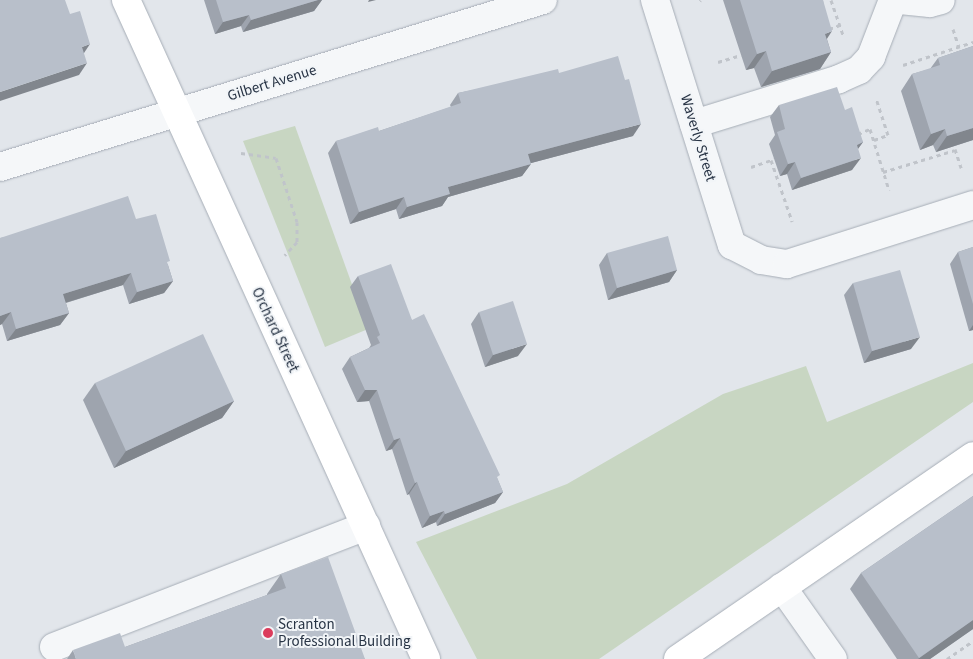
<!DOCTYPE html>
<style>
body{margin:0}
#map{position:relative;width:973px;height:659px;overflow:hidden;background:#e2e6eb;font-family:"Source Sans 3",sans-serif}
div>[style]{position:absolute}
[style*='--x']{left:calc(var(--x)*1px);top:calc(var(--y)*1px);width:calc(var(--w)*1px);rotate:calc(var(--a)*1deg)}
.green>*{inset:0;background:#c8d6c2}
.path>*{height:3px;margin-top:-1.5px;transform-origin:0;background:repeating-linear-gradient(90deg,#c0c4ca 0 4px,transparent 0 8px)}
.roads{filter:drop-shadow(0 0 1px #a6adb6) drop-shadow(0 0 1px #a6adb6)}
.minor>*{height:28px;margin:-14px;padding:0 14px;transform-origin:14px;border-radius:14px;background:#f5f7f9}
.major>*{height:28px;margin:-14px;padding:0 14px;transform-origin:14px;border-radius:14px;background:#fff}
.highway>*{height:28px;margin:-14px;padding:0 14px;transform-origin:14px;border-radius:14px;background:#fff}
.wall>*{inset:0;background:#9ea4ae}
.shaded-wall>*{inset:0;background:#81868d}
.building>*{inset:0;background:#b8bfca}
.dots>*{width:14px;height:14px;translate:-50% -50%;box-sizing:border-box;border:2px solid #f2f5f8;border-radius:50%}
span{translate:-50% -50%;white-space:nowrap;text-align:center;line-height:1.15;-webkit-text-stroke:4px #f2f5f8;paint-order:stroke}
.street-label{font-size:15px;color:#283445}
.poi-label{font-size:15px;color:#283445}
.left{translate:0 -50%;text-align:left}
</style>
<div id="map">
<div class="green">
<div style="clip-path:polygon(295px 126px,368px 329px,325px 347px,243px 141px)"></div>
<div style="clip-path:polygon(973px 363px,973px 402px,599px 659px,477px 659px,416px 542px,567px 484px,723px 394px,806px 366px,827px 422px)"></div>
</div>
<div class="path">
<div style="--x:831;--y:0;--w:39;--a:71"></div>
<div style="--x:700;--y:1;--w:1;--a:-45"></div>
<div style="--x:829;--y:29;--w:12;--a:-20"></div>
<div style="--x:953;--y:29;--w:19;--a:72"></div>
<div style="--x:718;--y:62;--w:24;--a:-17"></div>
<div style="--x:903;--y:65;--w:74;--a:-18.2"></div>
<div style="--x:858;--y:134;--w:13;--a:-23"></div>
<div style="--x:870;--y:129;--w:64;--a:72.7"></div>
<div style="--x:874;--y:140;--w:15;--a:-20"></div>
<div style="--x:888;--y:135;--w:39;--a:-108"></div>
<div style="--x:955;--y:149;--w:20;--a:72"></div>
<div style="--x:241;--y:153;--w:35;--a:8"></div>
<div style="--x:276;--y:158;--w:67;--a:71.8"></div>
<div style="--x:297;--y:222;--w:20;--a:90"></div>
<div style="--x:297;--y:242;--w:18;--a:133"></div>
<div style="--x:771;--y:160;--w:65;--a:71"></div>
<div style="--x:751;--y:167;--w:24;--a:-19"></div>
<div style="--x:883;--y:172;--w:75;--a:-17"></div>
<div style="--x:947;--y:659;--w:32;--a:-35"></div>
</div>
<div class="roads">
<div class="minor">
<div style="--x:655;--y:0;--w:257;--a:72.6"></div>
<div style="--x:732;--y:245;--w:33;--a:27"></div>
<div style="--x:761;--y:260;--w:26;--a:9"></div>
<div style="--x:787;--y:264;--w:195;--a:-17.6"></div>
<div style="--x:900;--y:0;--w:30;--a:6"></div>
<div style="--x:930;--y:3;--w:11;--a:-15"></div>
<div style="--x:694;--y:124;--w:152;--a:-17.2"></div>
<div style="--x:839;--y:79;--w:22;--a:-24"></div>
<div style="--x:859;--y:70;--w:18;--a:-47"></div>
<div style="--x:871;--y:57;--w:61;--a:-68.9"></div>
<div style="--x:0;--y:167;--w:568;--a:-17.1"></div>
<div style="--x:782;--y:587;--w:88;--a:54.7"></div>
<div style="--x:54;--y:647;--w:335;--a:-21.2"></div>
</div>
<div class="major">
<div style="--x:126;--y:0;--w:724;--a:65.52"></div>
</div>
<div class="highway">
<div style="--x:678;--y:659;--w:358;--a:-34.5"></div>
</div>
</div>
<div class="wall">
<div style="clip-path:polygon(204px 0,322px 0,314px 11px,243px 32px,241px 26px,215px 34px)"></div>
<div style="clip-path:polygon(723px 0,823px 0,827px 39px,831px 52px,820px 69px,761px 87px,754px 68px,746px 70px)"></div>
<div style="clip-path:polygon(973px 46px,973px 140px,936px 152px,933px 145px,920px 150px,901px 91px,912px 74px,930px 69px,938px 58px)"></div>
<div style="clip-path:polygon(559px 73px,633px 136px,531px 163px,522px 176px,448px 197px,442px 206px,399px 219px,396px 209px,350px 224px,328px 153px,336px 141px,379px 131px,451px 107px,450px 105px,458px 93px)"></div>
<div style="clip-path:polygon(779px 105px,845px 110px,863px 142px,858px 149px,852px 170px,792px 190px,787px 174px,780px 176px,769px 144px,775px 135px,770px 117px)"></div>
<div style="clip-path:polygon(136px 219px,168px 265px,173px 281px,164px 293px,129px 304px,123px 285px,66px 303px,69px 313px,60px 325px,7px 341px,2px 324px,0 325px,0 238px)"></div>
<div style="clip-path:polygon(973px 247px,973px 330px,969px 331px,950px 264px,958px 252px)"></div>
<div style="clip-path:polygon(607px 253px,677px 270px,669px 282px,608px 300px,599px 265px)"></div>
<div style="clip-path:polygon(358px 276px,412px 320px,497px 478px,503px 492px,495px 503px,437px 526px,436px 522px,422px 528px,409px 494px,407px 495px,392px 449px,386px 451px,369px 401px,357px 402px,342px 369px,350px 357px,369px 348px,371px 345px,350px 287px)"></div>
<div style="clip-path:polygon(853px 283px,911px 349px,864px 363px,844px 295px)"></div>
<div style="clip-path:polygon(479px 312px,518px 356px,485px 367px,471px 324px)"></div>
<div style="clip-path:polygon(95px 383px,234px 401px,222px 418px,114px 468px,83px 400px)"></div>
<div style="clip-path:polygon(973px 496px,973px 629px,930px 659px,897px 659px,850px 589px,861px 573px)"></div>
<div style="clip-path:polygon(281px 574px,365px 659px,125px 647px,267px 595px,267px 594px)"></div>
<div style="clip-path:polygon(73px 650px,76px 659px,67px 659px)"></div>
</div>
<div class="shaded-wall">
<div style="clip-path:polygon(318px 0,322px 0,314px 11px,243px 32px,251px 20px)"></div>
<div style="clip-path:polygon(369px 0,376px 0,368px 2px)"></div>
<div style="clip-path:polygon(249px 15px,241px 26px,215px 34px,223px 22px)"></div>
<div style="clip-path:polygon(832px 31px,821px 48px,825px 34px)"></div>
<div style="clip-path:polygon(90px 44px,82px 56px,82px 47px)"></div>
<div style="clip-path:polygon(766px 51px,754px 68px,746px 70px,757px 54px)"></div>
<div style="clip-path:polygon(831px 52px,820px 69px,761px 87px,772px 71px)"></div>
<div style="clip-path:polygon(87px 63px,79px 75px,0 101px,0 92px)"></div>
<div style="clip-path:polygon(641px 124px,633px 136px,520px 166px,528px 154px)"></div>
<div style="clip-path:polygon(973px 128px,973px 140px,936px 152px,947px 136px)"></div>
<div style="clip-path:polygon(945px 129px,933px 145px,920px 150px,931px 134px)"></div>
<div style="clip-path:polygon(863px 142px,854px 154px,857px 145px)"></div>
<div style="clip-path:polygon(861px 158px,852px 170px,792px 190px,801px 178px)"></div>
<div style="clip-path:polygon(795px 162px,787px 174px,780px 176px,788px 164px)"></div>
<div style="clip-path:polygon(531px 164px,522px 176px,448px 197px,442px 206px,399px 219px,407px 207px,448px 187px)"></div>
<div style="clip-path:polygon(404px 197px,396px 209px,350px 224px,359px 212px)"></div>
<div style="clip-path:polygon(677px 270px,669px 282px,608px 300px,617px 288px)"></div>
<div style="clip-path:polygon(131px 273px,123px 285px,55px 306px,63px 294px)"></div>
<div style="clip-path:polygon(173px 281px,164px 293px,129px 304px,137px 292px)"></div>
<div style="clip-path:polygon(11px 312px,2px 324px,0 325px,0 316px)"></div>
<div style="clip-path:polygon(69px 313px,60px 325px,7px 341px,16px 329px)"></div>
<div style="clip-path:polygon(973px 325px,973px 330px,969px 331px)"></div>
<div style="clip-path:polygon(920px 337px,911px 349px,864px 363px,872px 351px)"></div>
<div style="clip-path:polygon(527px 344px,518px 356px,485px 367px,493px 355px)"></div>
<div style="clip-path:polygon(365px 390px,377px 390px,369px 401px,357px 402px)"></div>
<div style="clip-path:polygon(234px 401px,222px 418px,114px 468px,126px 451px)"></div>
<div style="clip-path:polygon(400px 438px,392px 449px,386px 451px,394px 440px)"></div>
<div style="clip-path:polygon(417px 482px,409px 494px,407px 495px,415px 483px)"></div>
<div style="clip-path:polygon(503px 492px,495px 503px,437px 526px,445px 514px)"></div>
<div style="clip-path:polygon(444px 511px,436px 522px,422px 528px,430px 516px)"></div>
<div style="clip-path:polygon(973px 620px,973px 629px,930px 659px,918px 659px)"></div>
</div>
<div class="building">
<div style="clip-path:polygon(0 0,65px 0,70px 14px,80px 11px,90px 44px,82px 47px,87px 63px,0 92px)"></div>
<div style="clip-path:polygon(216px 0,318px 0,251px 20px,249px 15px,223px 22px)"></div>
<div style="clip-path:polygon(740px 0,823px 0,832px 31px,825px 34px,831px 52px,772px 71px,766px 51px,757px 54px)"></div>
<div style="clip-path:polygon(973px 46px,973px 128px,947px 136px,945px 129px,931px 134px,912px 74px,940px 65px,938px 58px)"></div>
<div style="clip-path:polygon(618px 56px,625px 80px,629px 79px,641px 124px,528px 154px,531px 164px,448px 187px,450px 194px,407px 207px,404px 197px,359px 212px,336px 141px,378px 127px,379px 131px,461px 103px,458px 93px,558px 69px,559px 73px)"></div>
<div style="clip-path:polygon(837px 87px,845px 110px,852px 107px,863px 142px,857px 145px,861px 158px,801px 178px,795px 162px,788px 164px,777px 132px,785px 129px,779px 105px)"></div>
<div style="clip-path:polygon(128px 196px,136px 219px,156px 214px,170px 261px,167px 262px,173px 281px,137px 292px,131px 273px,63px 294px,69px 313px,16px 329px,11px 312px,0 316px,0 238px)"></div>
<div style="clip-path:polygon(668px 236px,677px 270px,617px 288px,607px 253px)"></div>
<div style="clip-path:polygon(973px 247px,973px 304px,958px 252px)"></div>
<div style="clip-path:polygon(391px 264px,412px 320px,424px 314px,500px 475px,497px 477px,503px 492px,445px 514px,444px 511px,430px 516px,417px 482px,415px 483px,400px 438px,394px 440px,377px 390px,365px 390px,350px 357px,380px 343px,377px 337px,380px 335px,358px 276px)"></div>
<div style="clip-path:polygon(900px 270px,920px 337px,872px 351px,853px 283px)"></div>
<div style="clip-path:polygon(513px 301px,527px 344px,493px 355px,479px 312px)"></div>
<div style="clip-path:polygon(203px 334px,234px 401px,126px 451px,95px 383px)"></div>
<div style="clip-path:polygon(973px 496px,973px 620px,919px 658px,861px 573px)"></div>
<div style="clip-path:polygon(328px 557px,365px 659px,76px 659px,73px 650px,120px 633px,125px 647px,286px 588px,281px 574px)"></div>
</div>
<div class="dots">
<div style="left:268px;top:633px;background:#db3c5c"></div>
</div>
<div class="street-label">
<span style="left:272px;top:83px;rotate:-17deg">Gilbert Avenue</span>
<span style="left:698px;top:138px;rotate:73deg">Waverly Street</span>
<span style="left:275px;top:330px;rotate:65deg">Orchard Street</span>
</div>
<div class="poi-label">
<span class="left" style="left:278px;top:633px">Scranton<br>Professional Building</span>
</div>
</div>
